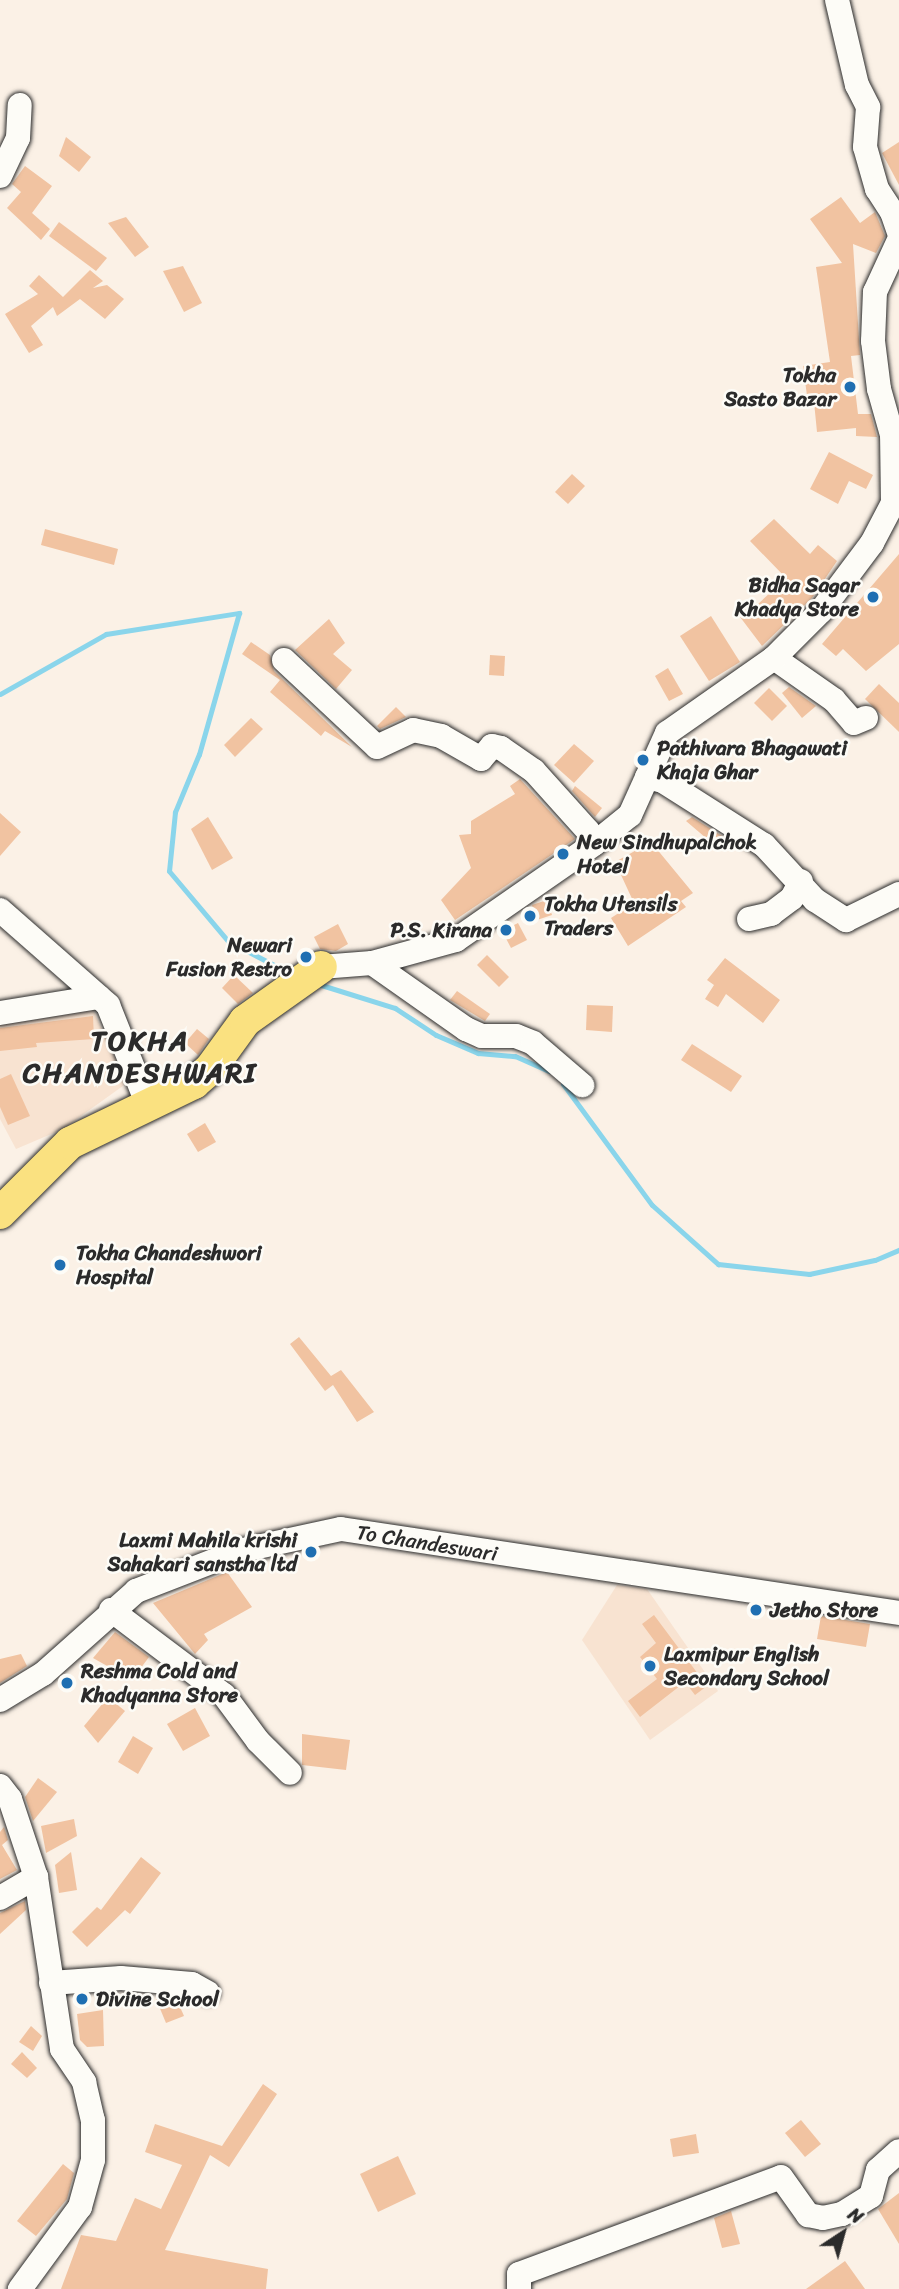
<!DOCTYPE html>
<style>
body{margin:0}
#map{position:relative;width:899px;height:2289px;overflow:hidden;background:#fbf1e6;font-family:Sriracha,sans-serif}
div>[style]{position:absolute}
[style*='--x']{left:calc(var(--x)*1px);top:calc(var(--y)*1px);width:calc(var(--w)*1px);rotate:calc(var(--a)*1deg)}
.built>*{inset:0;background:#f8e3d1}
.stream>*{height:5px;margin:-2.5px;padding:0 2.5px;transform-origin:2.5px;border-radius:2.5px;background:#8ad5eb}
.building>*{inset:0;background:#f1c3a1}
.roads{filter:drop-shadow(0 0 2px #2b2b2b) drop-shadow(0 0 2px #2b2b2b)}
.minor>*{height:24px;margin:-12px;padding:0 12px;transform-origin:12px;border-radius:12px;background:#fdfcf7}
.major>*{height:32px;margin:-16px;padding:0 16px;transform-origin:16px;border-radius:16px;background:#fae180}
.dots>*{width:19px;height:19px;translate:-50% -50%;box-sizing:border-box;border:4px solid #fdfcf7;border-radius:50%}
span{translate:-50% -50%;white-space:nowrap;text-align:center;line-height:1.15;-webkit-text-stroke:5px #fdfcf7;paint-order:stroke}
.poi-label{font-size:21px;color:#2b2b2b;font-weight:700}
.right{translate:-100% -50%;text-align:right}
.left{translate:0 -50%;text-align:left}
.street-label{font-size:21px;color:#2b2b2b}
.district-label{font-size:28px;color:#2b2b2b;font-weight:700;letter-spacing:2px}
.north{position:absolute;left:808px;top:2198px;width:70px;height:70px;-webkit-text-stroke:5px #fdfcf7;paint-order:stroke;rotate:36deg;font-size:19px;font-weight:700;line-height:28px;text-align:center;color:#2b2b2b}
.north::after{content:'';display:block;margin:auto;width:24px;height:32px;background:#2b2b2b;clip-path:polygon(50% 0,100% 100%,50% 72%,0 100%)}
</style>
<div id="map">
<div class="built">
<div style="clip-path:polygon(93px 1010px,127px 1083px,63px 1129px,16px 1149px,0 1119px,0 1020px)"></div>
<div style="clip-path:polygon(617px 1585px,647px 1589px,718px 1691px,650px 1740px,582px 1640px)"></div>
</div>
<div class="stream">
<div style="--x:0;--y:694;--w:122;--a:-29.5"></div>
<div style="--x:106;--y:634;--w:135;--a:-9"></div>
<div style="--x:239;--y:613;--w:147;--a:105.8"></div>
<div style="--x:199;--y:754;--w:63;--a:112.5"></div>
<div style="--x:175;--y:812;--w:59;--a:95.8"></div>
<div style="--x:169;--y:871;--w:92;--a:49.9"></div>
<div style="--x:228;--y:941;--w:73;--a:27.6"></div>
<div style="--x:318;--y:984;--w:81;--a:17.3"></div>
<div style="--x:395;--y:1008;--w:49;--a:33.4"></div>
<div style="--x:436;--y:1035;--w:46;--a:23.2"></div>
<div style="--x:478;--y:1053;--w:37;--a:5"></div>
<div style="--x:515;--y:1056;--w:37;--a:24"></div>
<div style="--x:563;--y:1084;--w:150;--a:53.7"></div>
<div style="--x:652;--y:1205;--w:89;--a:41.8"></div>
<div style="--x:718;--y:1264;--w:92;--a:6.3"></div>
<div style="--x:809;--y:1274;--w:67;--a:-12"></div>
<div style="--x:875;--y:1260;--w:26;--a:-23"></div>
</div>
<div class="building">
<div style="clip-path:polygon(66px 137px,91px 157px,79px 172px,59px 156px)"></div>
<div style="clip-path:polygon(899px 142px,899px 185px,882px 153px)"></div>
<div style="clip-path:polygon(25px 166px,52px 186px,32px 213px,50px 229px,41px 240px,7px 208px,21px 192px,12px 184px)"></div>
<div style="clip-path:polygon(841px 197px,860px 223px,875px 212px,885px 236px,876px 253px,853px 244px,860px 355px,851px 356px,858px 414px,871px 414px,877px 437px,856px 436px,856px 428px,817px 432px,814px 402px,808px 403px,803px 366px,830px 362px,816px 267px,842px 263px,810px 219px)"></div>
<div style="clip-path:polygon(126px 217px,149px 247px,135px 257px,108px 223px)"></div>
<div style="clip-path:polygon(59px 222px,107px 258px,96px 271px,49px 236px)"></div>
<div style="clip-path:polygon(183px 266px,202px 303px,184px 312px,163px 271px)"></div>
<div style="clip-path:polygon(90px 270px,103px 281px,93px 288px,107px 285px,124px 299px,105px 319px,80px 299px,57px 316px,53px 307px,31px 326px,43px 345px,29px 353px,5px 314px,38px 294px,29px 286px,39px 275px,63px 297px)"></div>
<div style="clip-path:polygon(829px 452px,873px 475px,866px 489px,849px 481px,838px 504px,810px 489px)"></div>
<div style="clip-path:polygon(572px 474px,585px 486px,568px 504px,555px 492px)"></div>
<div style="clip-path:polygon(774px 519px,810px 554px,818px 545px,837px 561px,812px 598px,762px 646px,734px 609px,752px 598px,757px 605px,786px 578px,750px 541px)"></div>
<div style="clip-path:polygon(45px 529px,118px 549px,114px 565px,41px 545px)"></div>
<div style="clip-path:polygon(899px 554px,899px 644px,866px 671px,843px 649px,836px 656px,822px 644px)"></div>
<div style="clip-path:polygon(711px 616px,740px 662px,709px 681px,680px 636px)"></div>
<div style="clip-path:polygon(329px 619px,345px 643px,333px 654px,352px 670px,336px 689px,295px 650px)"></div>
<div style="clip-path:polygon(251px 642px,270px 655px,274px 671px,352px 747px,325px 731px,321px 736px,270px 692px,280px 680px,242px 654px)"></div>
<div style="clip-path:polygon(490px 655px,505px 656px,504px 676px,489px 675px)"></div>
<div style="clip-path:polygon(668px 668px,683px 694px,669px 701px,655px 676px)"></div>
<div style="clip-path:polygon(879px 684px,899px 703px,899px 732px,865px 699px)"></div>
<div style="clip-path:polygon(789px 687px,816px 706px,802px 718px,782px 693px)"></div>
<div style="clip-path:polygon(769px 688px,787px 706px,772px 721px,754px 703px)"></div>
<div style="clip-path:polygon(396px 707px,406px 717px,380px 729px,377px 726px)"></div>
<div style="clip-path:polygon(251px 718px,263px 729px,235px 757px,224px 745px)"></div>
<div style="clip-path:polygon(574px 744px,594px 761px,574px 783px,554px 765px)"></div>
<div style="clip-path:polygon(520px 779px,575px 839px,455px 920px,441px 900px,471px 868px,459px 835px,471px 834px,471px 821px,515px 794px,510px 786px)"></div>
<div style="clip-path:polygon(575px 786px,602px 808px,595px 817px,572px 791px)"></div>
<div style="clip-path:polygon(0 813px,21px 832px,0 856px)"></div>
<div style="clip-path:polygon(208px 817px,233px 858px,212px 870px,191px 829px)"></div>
<div style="clip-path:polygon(692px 817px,738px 846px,735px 850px,710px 833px,706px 838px,686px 821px)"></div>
<div style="clip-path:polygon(651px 842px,693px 893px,681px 901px,686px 907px,628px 946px,611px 918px,634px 903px,615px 862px)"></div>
<div style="clip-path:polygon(547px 900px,552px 915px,537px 920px,532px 905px)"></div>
<div style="clip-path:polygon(518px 923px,527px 940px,511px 948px,502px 931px)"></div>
<div style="clip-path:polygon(338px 924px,348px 944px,336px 951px,320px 949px,314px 937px)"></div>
<div style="clip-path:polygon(487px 955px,509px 977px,499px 987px,477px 965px)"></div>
<div style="clip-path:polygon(725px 958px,780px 1000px,763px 1023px,726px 994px,718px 1007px,705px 999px,714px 985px,707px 980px)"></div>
<div style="clip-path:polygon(234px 975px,253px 993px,238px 1004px,222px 988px)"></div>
<div style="clip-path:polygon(457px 991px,490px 1014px,485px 1021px,450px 1000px)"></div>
<div style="clip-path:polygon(587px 1005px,613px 1006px,612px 1032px,586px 1030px)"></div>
<div style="clip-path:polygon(93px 1016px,94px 1039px,36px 1043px,37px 1047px,0 1051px,0 1028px)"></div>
<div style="clip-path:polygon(197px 1029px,209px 1039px,198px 1055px,185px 1043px)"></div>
<div style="clip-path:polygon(692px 1044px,742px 1076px,731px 1092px,681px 1060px)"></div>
<div style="clip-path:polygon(11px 1074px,30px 1116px,8px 1125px,0 1107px,0 1079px)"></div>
<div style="clip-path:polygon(205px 1123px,216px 1142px,198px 1152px,187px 1134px)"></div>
<div style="clip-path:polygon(299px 1337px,331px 1376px,341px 1370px,374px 1412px,357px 1422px,333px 1385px,325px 1391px,290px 1344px)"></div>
<div style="clip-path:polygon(227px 1572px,252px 1607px,204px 1634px,208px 1640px,195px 1654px,153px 1603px)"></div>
<div style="clip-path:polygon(654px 1615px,707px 1686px,695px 1695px,685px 1682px,640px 1717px,628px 1701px,657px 1679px,640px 1657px,656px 1643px,642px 1624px)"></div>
<div style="clip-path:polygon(821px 1616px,870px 1624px,866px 1647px,817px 1639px)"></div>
<div style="clip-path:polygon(115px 1632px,149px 1657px,132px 1680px,93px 1658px)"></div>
<div style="clip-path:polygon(21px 1654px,27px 1666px,0 1683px,0 1659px)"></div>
<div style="clip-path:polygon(108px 1697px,125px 1711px,98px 1743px,84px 1726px)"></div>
<div style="clip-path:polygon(195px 1708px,210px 1736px,183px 1751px,167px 1724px)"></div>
<div style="clip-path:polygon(302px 1734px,350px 1740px,346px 1770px,302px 1765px)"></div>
<div style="clip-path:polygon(133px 1736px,153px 1748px,138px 1774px,118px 1762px)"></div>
<div style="clip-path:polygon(38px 1778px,57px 1792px,33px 1821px,25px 1797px)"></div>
<div style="clip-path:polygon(74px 1819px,77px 1836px,46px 1853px,41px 1826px)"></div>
<div style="clip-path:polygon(4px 1827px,8px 1840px,2px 1845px,17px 1870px,0 1879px,0 1832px)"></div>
<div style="clip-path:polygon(71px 1852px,77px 1890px,59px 1893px,55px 1865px)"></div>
<div style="clip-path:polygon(141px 1857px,161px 1873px,130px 1914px,125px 1910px,87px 1947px,72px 1932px,97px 1907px,101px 1910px)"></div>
<div style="clip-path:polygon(25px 1901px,26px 1910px,0 1934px,0 1913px)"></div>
<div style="clip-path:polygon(163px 1996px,176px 1998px,184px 2016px,166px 2023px,156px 1999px)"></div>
<div style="clip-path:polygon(103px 2010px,104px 2046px,87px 2047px,80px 2040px,77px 2014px)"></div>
<div style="clip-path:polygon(31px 2026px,42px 2036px,33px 2051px,19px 2042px)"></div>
<div style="clip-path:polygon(22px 2052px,37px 2068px,27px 2078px,11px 2064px)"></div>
<div style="clip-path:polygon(263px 2084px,277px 2094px,229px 2167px,210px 2155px,165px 2250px,268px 2269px,266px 2289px,61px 2289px,81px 2235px,116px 2241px,135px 2198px,161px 2209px,182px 2165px,145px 2152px,155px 2124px,222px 2146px)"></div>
<div style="clip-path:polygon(801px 2120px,821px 2144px,805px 2157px,785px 2133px)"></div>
<div style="clip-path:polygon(696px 2134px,699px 2153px,673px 2157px,670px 2139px)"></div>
<div style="clip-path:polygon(398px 2156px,416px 2194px,378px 2212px,360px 2174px)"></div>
<div style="clip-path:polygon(63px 2164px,74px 2173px,67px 2199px,36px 2236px,17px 2221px)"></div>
<div style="clip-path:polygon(899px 2193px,899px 2244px,878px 2209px)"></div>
<div style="clip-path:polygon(731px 2211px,740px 2244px,722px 2248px,714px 2218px)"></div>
<div style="clip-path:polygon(845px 2261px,865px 2289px,806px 2289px)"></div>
</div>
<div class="roads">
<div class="minor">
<div style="--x:837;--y:0;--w:87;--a:76.8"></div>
<div style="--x:857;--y:85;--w:25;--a:63"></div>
<div style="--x:868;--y:107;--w:40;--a:94.3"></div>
<div style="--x:865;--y:147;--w:44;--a:74.1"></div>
<div style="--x:877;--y:189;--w:27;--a:57"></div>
<div style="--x:892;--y:212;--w:21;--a:71"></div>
<div style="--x:0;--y:176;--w:42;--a:-64.7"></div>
<div style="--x:18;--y:138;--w:33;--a:-87"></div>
<div style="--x:774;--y:658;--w:73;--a:35"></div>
<div style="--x:834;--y:700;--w:30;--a:49"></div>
<div style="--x:854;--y:723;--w:13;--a:-23"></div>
<div style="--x:284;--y:660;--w:127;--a:43.1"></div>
<div style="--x:377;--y:747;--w:40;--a:-25"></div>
<div style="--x:413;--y:730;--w:29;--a:12"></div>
<div style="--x:441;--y:736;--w:46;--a:29.9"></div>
<div style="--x:481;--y:759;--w:17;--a:-50"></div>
<div style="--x:492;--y:746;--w:9;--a:13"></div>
<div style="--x:501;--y:748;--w:40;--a:34.9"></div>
<div style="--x:534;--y:771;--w:81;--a:48"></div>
<div style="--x:588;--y:831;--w:14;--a:65"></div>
<div style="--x:647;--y:777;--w:16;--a:14"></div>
<div style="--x:663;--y:781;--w:120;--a:32.4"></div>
<div style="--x:764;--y:845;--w:75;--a:47.2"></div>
<div style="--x:815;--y:900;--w:37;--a:33"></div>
<div style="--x:846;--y:920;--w:59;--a:-26.1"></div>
<div style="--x:0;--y:910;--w:144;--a:41.3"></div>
<div style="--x:108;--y:1005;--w:105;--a:68.3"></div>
<div style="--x:749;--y:919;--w:23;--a:-13"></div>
<div style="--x:771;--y:914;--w:26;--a:-37"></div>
<div style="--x:792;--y:898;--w:19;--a:-62"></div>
<div style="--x:372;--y:963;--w:115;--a:35.1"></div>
<div style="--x:466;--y:1029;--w:17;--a:24"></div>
<div style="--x:482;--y:1036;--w:34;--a:0"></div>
<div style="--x:516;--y:1036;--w:18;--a:22"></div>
<div style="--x:533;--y:1043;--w:65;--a:40.6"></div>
<div style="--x:321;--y:967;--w:51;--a:-4.5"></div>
<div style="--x:372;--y:963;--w:87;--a:-15.3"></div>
<div style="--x:456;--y:940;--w:168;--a:-34.8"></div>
<div style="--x:594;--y:844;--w:46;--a:-38.9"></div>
<div style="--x:630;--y:815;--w:90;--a:-65.7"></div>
<div style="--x:667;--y:733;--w:131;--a:-35"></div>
<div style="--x:774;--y:658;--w:66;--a:-45"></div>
<div style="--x:821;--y:611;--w:85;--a:-53.1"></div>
<div style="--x:872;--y:543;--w:45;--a:-62.3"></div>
<div style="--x:893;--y:503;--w:68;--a:-90.8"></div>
<div style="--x:892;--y:435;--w:48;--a:-105.8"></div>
<div style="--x:879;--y:389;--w:48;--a:-97.1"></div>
<div style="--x:873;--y:341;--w:49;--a:-87.7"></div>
<div style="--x:875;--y:292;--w:57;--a:-65.2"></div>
<div style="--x:0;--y:1013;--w:100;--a:-9.2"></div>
<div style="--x:111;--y:1610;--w:141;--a:37"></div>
<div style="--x:224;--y:1695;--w:57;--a:53.5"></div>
<div style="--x:258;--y:1741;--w:45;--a:45"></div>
<div style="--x:0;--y:1700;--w:50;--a:-31.2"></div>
<div style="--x:43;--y:1674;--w:125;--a:-41.7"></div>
<div style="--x:136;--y:1591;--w:110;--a:-21.2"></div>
<div style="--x:239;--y:1551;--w:104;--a:-12.2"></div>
<div style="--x:341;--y:1529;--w:564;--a:8.56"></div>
<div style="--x:0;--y:1786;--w:16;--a:52"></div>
<div style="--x:10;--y:1799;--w:82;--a:71.6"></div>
<div style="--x:36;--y:1877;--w:174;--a:81.4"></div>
<div style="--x:62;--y:2049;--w:40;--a:56"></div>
<div style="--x:84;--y:2082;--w:39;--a:77"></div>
<div style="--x:93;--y:2120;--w:40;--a:90"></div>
<div style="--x:93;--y:2160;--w:49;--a:105.5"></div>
<div style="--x:80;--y:2207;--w:102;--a:126.2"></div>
<div style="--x:0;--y:1898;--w:42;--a:-30.3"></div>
<div style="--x:51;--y:1983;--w:70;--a:-4.1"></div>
<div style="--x:121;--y:1978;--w:71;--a:4.8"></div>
<div style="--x:192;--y:1984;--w:18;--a:29"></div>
<div style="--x:519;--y:2289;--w:15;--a:-90"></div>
<div style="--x:519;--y:2274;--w:279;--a:-20.3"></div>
<div style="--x:781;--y:2177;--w:47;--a:54.6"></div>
<div style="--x:808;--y:2215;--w:15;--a:11"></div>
<div style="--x:823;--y:2218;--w:19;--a:-12"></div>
<div style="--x:842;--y:2214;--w:34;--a:-32"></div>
<div style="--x:871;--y:2196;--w:27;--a:-75"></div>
<div style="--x:878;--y:2170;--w:28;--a:-42"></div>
</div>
<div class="major">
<div style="--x:0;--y:1213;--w:99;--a:-45"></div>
<div style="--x:70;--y:1143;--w:138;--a:-25.8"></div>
<div style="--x:194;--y:1083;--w:23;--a:-41"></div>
<div style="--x:211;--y:1068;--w:58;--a:-54.1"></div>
<div style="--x:245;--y:1021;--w:93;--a:-35.4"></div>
</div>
</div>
<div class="dots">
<div style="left:850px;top:387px;background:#1f6fb2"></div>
<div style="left:873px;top:597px;background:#1f6fb2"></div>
<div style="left:643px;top:760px;background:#1f6fb2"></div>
<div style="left:563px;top:854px;background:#1f6fb2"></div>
<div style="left:530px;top:916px;background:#1f6fb2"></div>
<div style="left:506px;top:930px;background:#1f6fb2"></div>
<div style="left:306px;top:957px;background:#1f6fb2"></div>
<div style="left:60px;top:1265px;background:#1f6fb2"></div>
<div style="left:311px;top:1552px;background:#1f6fb2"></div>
<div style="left:756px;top:1610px;background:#1f6fb2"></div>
<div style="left:650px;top:1666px;background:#1f6fb2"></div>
<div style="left:67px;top:1683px;background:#1f6fb2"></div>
<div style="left:82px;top:1999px;background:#1f6fb2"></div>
</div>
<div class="poi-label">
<span class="right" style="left:836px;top:387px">Tokha<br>Sasto Bazar</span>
<span class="right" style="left:859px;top:597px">Bidha Sagar<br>Khadya Store</span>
<span class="left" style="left:657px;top:760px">Pathivara Bhagawati<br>Khaja Ghar</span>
<span class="left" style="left:577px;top:854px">New Sindhupalchok<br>Hotel</span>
<span class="left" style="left:544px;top:916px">Tokha Utensils<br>Traders</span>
<span class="right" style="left:492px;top:930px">P.S. Kirana</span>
<span class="right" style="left:292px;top:957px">Newari<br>Fusion Restro</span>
<span class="left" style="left:76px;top:1265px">Tokha Chandeshwori<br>Hospital</span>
<span class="right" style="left:297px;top:1552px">Laxmi Mahila krishi<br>Sahakari sanstha ltd</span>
<span class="left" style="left:770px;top:1610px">Jetho Store</span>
<span class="left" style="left:664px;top:1666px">Laxmipur English<br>Secondary School</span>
<span class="left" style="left:81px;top:1683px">Reshma Cold and<br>Khadyanna Store</span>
<span class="left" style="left:96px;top:1999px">Divine School</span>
</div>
<div class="street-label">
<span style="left:427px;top:1543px;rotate:9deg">To Chandeswari</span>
</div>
<div class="district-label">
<span style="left:140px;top:1057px">TOKHA<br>CHANDESHWARI</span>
</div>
<div class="north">N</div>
</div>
